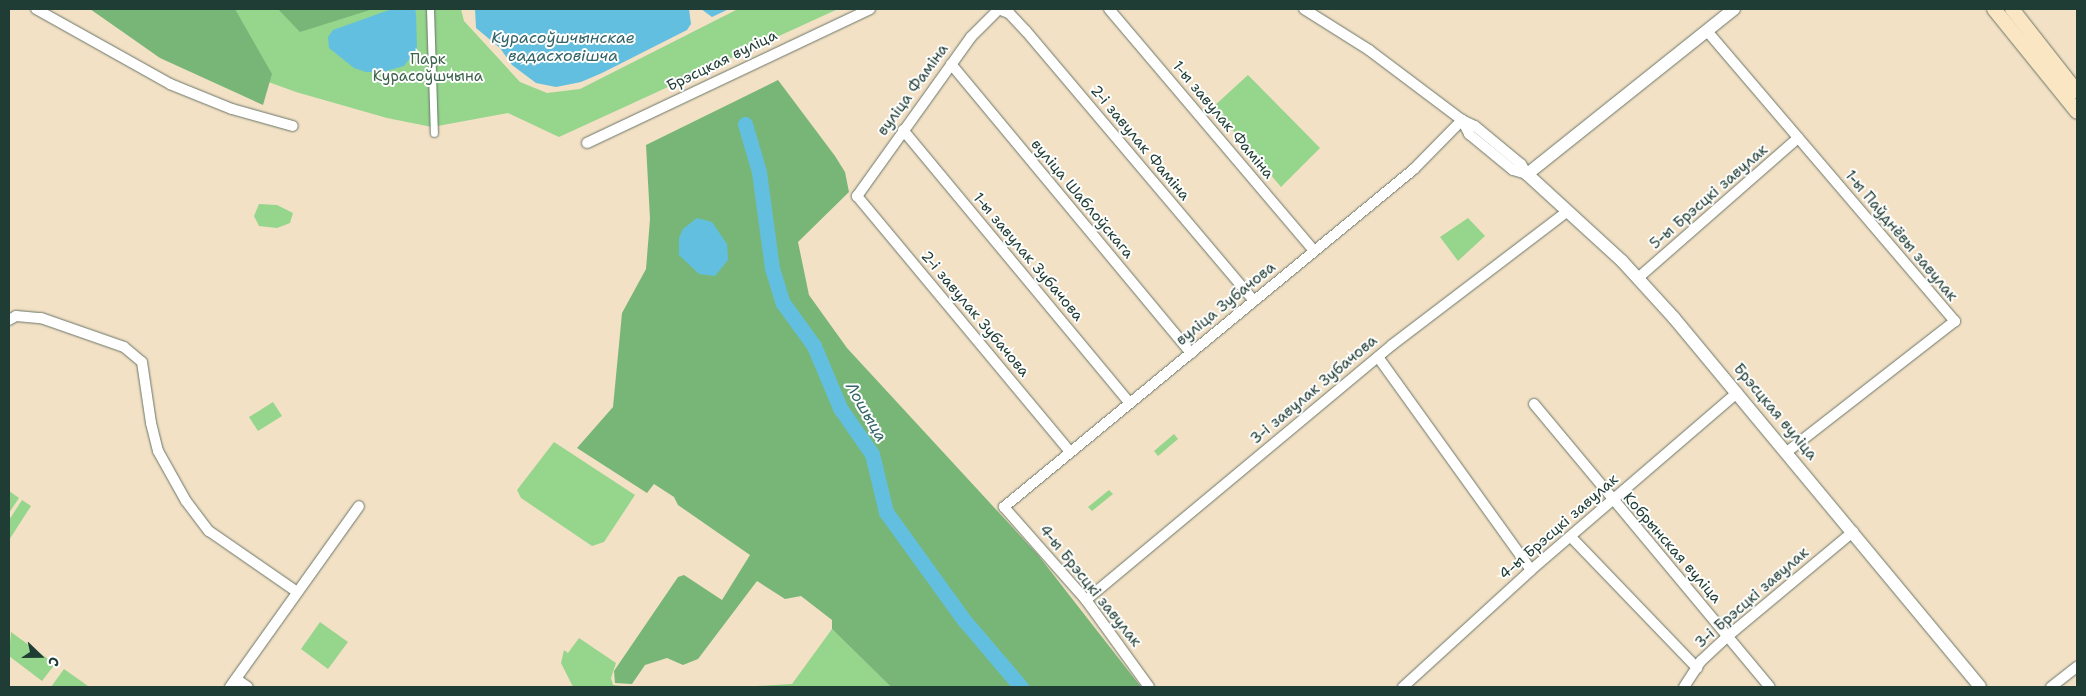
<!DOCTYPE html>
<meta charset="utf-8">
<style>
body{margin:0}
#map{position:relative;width:2086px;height:696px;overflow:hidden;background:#f3e1c6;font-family:"Shantell Sans",sans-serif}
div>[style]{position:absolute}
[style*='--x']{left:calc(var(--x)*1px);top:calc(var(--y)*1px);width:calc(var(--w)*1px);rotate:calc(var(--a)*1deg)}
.green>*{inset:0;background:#95d58c}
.forest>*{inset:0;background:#78b678}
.water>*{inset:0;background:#63bfe0}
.river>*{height:15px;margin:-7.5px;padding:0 7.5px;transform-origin:7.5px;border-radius:7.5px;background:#63bfe0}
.roads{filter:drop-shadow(0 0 1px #697667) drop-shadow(0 0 1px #697667)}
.pedestrian>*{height:7px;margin:-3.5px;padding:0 3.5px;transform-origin:3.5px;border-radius:3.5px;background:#fff}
.minor>*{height:10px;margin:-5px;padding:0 5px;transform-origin:5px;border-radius:5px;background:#fff}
.tertiary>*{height:12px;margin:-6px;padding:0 6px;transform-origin:6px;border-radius:6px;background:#fff}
.secondary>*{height:14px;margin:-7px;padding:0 7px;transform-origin:7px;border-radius:7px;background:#fbe6c4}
span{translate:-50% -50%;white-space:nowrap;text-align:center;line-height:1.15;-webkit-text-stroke:4px #fff;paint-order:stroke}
.park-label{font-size:15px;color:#3c634a}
.street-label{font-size:15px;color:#1f3d34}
.water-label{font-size:16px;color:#336468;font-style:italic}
.frame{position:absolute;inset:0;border:10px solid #1f3d34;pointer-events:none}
.north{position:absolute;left:15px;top:631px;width:50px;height:50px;-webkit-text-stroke:4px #fff;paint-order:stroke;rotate:112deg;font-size:14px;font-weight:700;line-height:20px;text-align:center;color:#1f3d34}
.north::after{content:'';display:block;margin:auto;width:18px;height:22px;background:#1f3d34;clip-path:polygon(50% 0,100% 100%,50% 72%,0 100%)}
</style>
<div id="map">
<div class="green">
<div style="clip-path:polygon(93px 9px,461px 9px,464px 21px,520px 82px,547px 93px,580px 89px,738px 9px,838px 9px,559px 137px,508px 113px,432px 127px,387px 118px,296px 92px,174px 48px)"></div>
<div style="clip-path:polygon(1248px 75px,1320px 148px,1281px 187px,1213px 107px)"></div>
<div style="clip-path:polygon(259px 204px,277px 205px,293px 213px,290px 223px,277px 228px,259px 226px,254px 216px)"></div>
<div style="clip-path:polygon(1468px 218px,1485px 236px,1458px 261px,1440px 237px)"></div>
<div style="clip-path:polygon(273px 402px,282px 416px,258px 431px,249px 417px)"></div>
<div style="clip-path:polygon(1174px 434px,1178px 439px,1158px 456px,1154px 451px)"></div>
<div style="clip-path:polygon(554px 442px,635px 495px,604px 542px,592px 546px,521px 498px,517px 490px)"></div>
<div style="clip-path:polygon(1109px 490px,1113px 494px,1092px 511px,1088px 507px)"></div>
<div style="clip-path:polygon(9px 491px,19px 498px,9px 513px)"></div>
<div style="clip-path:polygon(22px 500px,31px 506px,9px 540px,9px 520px)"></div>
<div style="clip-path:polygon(320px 622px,348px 642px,328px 669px,301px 649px)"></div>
<div style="clip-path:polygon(832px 629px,891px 687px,740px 687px,792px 684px)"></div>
<div style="clip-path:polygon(11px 632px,55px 664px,42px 681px,9px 656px)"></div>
<div style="clip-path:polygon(579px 638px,616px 663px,611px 678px,613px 685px,629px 687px,573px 687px,561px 663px,564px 650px,568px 653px)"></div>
<div style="clip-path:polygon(64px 669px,88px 686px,87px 687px,51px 687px)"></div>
</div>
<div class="forest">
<div style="clip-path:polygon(90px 9px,235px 9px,272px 74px,263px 105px,160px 58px)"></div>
<div style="clip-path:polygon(278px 9px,373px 9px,300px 32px)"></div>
<div style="clip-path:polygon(778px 80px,835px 156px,845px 172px,849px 192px,798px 242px,809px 295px,847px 348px,1038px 555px,1141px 687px,891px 687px,832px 629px,832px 620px,801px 596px,785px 599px,757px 581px,698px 659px,683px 665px,667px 658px,645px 665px,632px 684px,615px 683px,614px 671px,678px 577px,684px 575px,722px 600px,750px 555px,678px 505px,674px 497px,654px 484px,647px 493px,577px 448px,613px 407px,622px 313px,646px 269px,650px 219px,646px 145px)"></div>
</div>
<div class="water">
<div style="clip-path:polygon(392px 9px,415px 9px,416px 14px,417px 49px,404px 66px,383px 72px,366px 72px,354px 68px,329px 48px,328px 37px,333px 30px)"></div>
<div style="clip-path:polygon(475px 9px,689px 9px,691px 24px,687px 30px,602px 73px,581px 82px,556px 87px,536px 83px,512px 65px,500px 48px,476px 28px)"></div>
<div style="clip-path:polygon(701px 9px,729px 9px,712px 17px)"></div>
<div style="clip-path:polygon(697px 218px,712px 222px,727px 244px,728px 260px,715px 276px,699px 274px,679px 255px,679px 238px,683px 229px)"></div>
</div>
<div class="river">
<div style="--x:745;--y:124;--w:50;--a:73.7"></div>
<div style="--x:759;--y:172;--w:97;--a:82.3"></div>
<div style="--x:772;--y:268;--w:37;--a:73"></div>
<div style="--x:783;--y:303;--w:53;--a:54.2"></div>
<div style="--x:814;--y:346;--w:67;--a:67.2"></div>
<div style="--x:840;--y:408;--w:56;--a:55.2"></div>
<div style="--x:872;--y:454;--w:60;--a:76.4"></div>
<div style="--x:886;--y:512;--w:133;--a:54.2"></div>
<div style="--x:964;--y:620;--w:88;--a:49.6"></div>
</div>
<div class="roads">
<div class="pedestrian">
<div style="--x:430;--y:9;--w:124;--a:88.2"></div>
</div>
<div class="minor">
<div style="--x:36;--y:9;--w:154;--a:29.2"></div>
<div style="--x:170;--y:84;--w:67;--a:22"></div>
<div style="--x:232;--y:109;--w:63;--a:15.6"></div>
<div style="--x:999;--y:9;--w:40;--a:135"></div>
<div style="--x:971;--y:37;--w:196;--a:125.6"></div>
<div style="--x:857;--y:196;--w:333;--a:50.2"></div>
<div style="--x:1109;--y:9;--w:317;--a:49.7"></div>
<div style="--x:1304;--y:9;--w:77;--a:32.2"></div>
<div style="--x:1369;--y:50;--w:116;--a:37"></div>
<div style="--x:1462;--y:120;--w:14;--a:25"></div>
<div style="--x:1475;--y:126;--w:60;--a:39.6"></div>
<div style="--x:1521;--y:164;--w:12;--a:59"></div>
<div style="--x:1001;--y:10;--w:9;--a:21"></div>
<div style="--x:1009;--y:13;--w:25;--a:47"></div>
<div style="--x:1026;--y:31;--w:353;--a:49.8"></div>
<div style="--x:1707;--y:31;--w:382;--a:49.5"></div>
<div style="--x:1955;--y:321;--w:213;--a:142.1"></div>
<div style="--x:951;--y:64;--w:376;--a:50.3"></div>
<div style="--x:1462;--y:120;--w:16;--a:63"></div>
<div style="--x:1469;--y:134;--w:57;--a:39.3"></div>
<div style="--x:1513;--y:170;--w:15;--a:16"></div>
<div style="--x:903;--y:130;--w:355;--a:50.3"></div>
<div style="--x:587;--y:143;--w:313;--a:-25.3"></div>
<div style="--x:1638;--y:278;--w:213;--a:-41.2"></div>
<div style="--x:9;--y:320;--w:8;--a:-30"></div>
<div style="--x:16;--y:316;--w:25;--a:5"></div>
<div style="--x:41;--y:318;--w:88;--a:19.3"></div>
<div style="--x:124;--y:347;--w:23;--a:40"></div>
<div style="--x:142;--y:362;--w:62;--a:81.6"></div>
<div style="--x:151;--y:423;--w:29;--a:76"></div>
<div style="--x:158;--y:451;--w:57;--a:60.8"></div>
<div style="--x:186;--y:501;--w:38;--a:53"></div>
<div style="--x:209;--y:531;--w:107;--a:34.7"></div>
<div style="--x:1378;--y:357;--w:262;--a:54.3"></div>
<div style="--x:1534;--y:404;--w:368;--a:50.2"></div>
<div style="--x:1571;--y:537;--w:182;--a:46.1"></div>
<div style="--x:1086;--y:600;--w:398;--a:-39.8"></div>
<div style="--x:1392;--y:345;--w:221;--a:-37.3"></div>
<div style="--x:236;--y:679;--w:14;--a:34"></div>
<div style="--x:230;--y:687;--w:222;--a:-54.5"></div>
<div style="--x:1149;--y:687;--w:107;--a:-125.9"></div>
<div style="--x:1086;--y:600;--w:124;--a:-131.4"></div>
<div style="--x:1004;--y:507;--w:531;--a:-39.5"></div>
<div style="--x:1414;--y:169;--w:69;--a:-45.6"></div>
<div style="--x:1403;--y:687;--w:173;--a:-42.4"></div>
<div style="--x:1531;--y:570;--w:272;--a:-40.7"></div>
<div style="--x:1684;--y:687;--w:31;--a:-57"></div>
<div style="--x:1701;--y:661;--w:37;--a:-43"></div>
<div style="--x:1728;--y:636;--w:163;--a:-39.8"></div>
<div style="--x:2051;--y:687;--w:33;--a:-38"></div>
</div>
<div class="tertiary">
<div style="--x:1734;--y:9;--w:265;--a:141.4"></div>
<div style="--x:1527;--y:174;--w:129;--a:42.5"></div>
<div style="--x:1622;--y:261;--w:77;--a:47.6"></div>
<div style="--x:1674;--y:318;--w:479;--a:50.3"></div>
</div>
<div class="secondary">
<div style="--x:1994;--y:9;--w:132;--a:51.1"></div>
<div style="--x:2012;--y:9;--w:105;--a:51.9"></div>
</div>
</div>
<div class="park-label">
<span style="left:428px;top:68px">Парк<br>Курасоўшчына</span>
</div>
<div class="street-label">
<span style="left:722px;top:61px;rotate:-26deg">Брэсцкая вуліца</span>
<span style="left:913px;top:90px;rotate:-54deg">вуліца Фаміна</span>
<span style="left:1223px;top:120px;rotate:50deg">1-ы завулак Фаміна</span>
<span style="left:1140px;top:143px;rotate:50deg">2-і завулак Фаміна</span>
<span style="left:1709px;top:197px;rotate:-41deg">5-ы Брэсцкі завулак</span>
<span style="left:1082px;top:199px;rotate:50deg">вуліца Шаблоўскага</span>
<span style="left:1901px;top:236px;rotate:50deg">1-ы Паўднёвы завулак</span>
<span style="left:1028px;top:257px;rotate:50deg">1-ы завулак Зубачова</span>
<span style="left:1226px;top:304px;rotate:-39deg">вуліца Зубачова</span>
<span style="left:975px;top:314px;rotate:50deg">2-і завулак Зубачова</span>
<span style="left:1314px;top:390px;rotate:-40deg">3-і завулак Зубачова</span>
<span style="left:1775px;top:412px;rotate:50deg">Брэсцкая вуліца</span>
<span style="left:1559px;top:527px;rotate:-41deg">4-ы Брэсцкі завулак</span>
<span style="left:1672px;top:548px;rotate:49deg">Кобрынская вуліца</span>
<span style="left:1090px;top:586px;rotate:51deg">4-ы Брэсцкі завулак</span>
<span style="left:1752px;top:598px;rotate:-41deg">3-і Брэсцкі завулак</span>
</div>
<div class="water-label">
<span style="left:563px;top:47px">Курасоўшчынскае<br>вадасховішча</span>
<span style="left:866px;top:412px;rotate:60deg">Лошыца</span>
</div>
<div class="frame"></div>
<div class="north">С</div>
</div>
